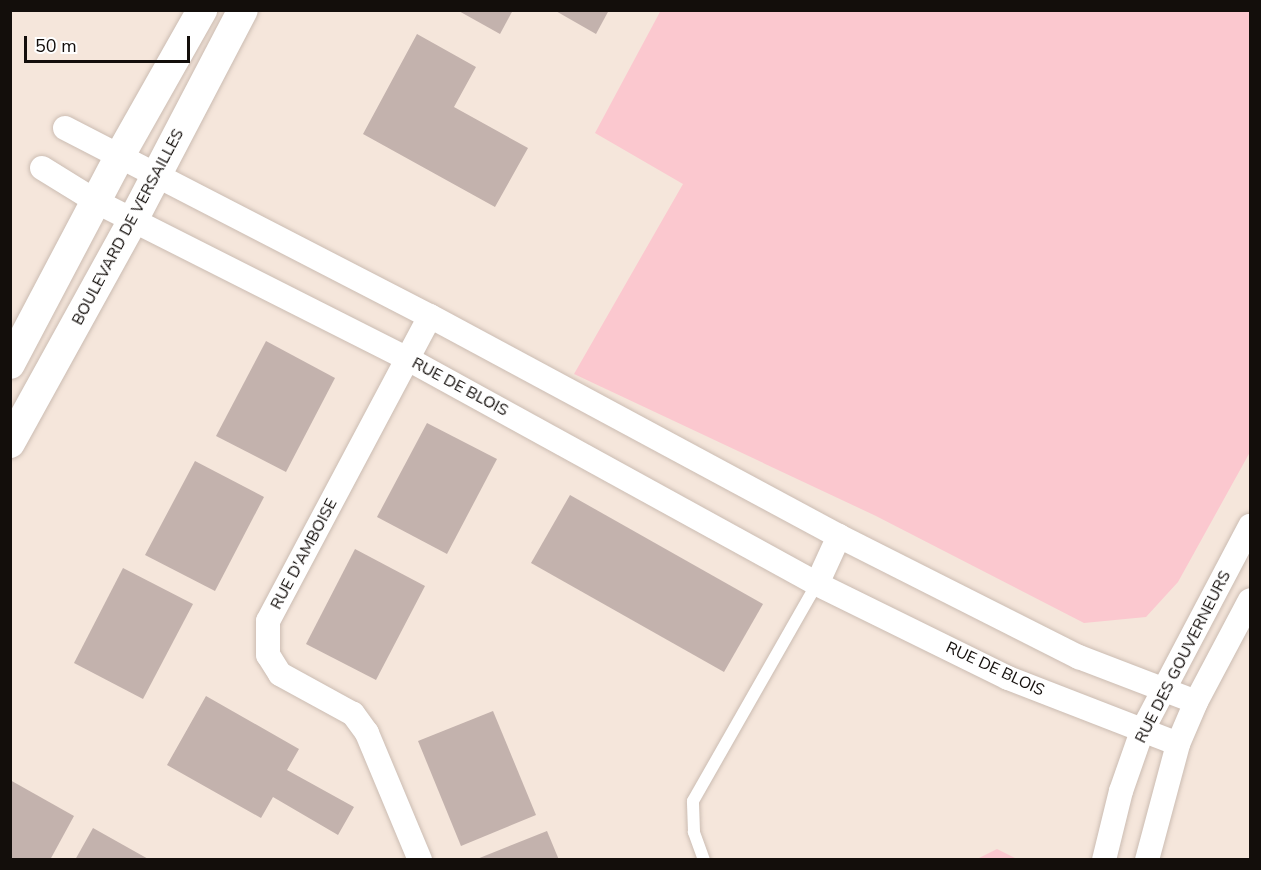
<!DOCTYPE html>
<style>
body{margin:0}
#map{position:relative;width:1261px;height:870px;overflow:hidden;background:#f5e6db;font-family:"Nunito Sans",sans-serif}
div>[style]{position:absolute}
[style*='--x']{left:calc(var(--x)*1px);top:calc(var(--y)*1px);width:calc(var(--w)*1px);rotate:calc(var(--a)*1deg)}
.green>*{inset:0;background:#fbc8cf}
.building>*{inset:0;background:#c3b2ad}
.roads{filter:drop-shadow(0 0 2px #cbbcb2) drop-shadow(0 0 2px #cbbcb2)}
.service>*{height:12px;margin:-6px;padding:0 6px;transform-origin:6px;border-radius:6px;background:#fff}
.minor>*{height:24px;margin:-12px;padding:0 12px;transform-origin:12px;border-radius:12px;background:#fff}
.tertiary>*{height:30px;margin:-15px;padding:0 15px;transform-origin:15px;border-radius:15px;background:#fff}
span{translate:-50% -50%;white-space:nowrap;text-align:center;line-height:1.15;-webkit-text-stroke:4.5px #fff;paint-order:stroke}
.street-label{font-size:16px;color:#130e0b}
.frame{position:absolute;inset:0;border:12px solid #130e0b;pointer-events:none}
.scale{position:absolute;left:24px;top:36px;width:166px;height:27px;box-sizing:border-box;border:3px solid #130e0b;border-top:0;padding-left:8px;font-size:18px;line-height:21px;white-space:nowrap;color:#130e0b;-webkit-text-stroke:4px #fff;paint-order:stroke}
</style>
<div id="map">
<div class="green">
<div style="clip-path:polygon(661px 10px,1250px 11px,1250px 452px,1178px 582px,1146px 617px,1084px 623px,876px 516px,574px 374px,683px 184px,595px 133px)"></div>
<div style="clip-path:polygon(997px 849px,1017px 859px,977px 859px)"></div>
</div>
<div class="building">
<div style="clip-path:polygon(457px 10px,513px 10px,500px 34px)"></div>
<div style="clip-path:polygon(554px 10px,609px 10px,596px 34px)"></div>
<div style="clip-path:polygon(417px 34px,476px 67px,454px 107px,528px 148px,495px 207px,363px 134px)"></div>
<div style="clip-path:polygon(266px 341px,335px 378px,286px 472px,216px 436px)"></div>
<div style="clip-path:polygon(427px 423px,497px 459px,447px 554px,377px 517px)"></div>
<div style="clip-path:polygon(195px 461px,264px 497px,215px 591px,145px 555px)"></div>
<div style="clip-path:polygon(570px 495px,763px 604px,724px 672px,531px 563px)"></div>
<div style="clip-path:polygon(355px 549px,425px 586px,376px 680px,306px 644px)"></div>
<div style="clip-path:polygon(123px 568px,193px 604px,143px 699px,74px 663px)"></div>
<div style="clip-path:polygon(206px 696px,299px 749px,287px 770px,354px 807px,338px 835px,273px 797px,261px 818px,167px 765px)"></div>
<div style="clip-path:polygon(493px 711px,536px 815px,461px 846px,418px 741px)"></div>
<div style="clip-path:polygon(10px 780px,74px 816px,50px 860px,10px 860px)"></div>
<div style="clip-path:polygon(93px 828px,150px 860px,75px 860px)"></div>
<div style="clip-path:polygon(547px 831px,559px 860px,477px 860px,477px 859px)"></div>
</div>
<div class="roads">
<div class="service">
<div style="--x:704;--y:860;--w:30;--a:-110"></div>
<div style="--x:694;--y:832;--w:31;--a:-92"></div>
<div style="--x:693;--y:801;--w:250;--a:-60.3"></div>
</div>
<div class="minor">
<div style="--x:65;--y:128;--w:411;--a:27.3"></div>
<div style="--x:430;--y:316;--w:464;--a:28.3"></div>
<div style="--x:839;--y:536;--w:269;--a:26.8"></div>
<div style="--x:1079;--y:657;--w:125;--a:21"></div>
<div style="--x:42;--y:168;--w:65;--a:31.7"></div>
<div style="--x:97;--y:202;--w:348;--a:26.8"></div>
<div style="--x:408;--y:359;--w:467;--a:28.8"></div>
<div style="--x:817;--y:584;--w:213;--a:26.2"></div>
<div style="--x:1008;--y:678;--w:182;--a:21.2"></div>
<div style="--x:817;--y:584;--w:53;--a:-65.4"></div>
<div style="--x:420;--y:860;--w:138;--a:-112.7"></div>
<div style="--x:367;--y:733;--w:24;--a:-126"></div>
<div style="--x:353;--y:714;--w:83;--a:-151.3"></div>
<div style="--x:280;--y:674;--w:22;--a:-122"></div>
<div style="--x:268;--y:655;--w:34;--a:-90"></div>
<div style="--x:268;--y:621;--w:345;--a:-62"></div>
<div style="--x:1104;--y:860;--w:71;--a:-76.2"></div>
<div style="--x:1121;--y:791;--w:64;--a:-70.7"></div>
<div style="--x:1142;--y:731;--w:232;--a:-62.2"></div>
<div style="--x:1147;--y:860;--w:120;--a:-75"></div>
<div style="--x:1178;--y:744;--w:46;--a:-66.8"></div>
<div style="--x:1196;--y:702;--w:115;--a:-62.1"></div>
</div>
<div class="tertiary">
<div style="--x:10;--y:364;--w:234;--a:-62.2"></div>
<div style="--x:119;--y:157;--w:169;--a:-60.5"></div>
<div style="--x:10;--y:443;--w:255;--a:-61.1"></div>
<div style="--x:133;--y:220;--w:237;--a:-62.4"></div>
</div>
</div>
<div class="street-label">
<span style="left:128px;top:227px;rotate:-62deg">BOULEVARD DE VERSAILLES</span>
<span style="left:460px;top:387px;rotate:28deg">RUE DE BLOIS</span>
<span style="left:304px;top:554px;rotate:-62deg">RUE D'AMBOISE</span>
<span style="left:1183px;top:657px;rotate:-63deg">RUE DES GOUVERNEURS</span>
<span style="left:995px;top:669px;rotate:25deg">RUE DE BLOIS</span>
</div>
<div class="frame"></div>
<div class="scale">50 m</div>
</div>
